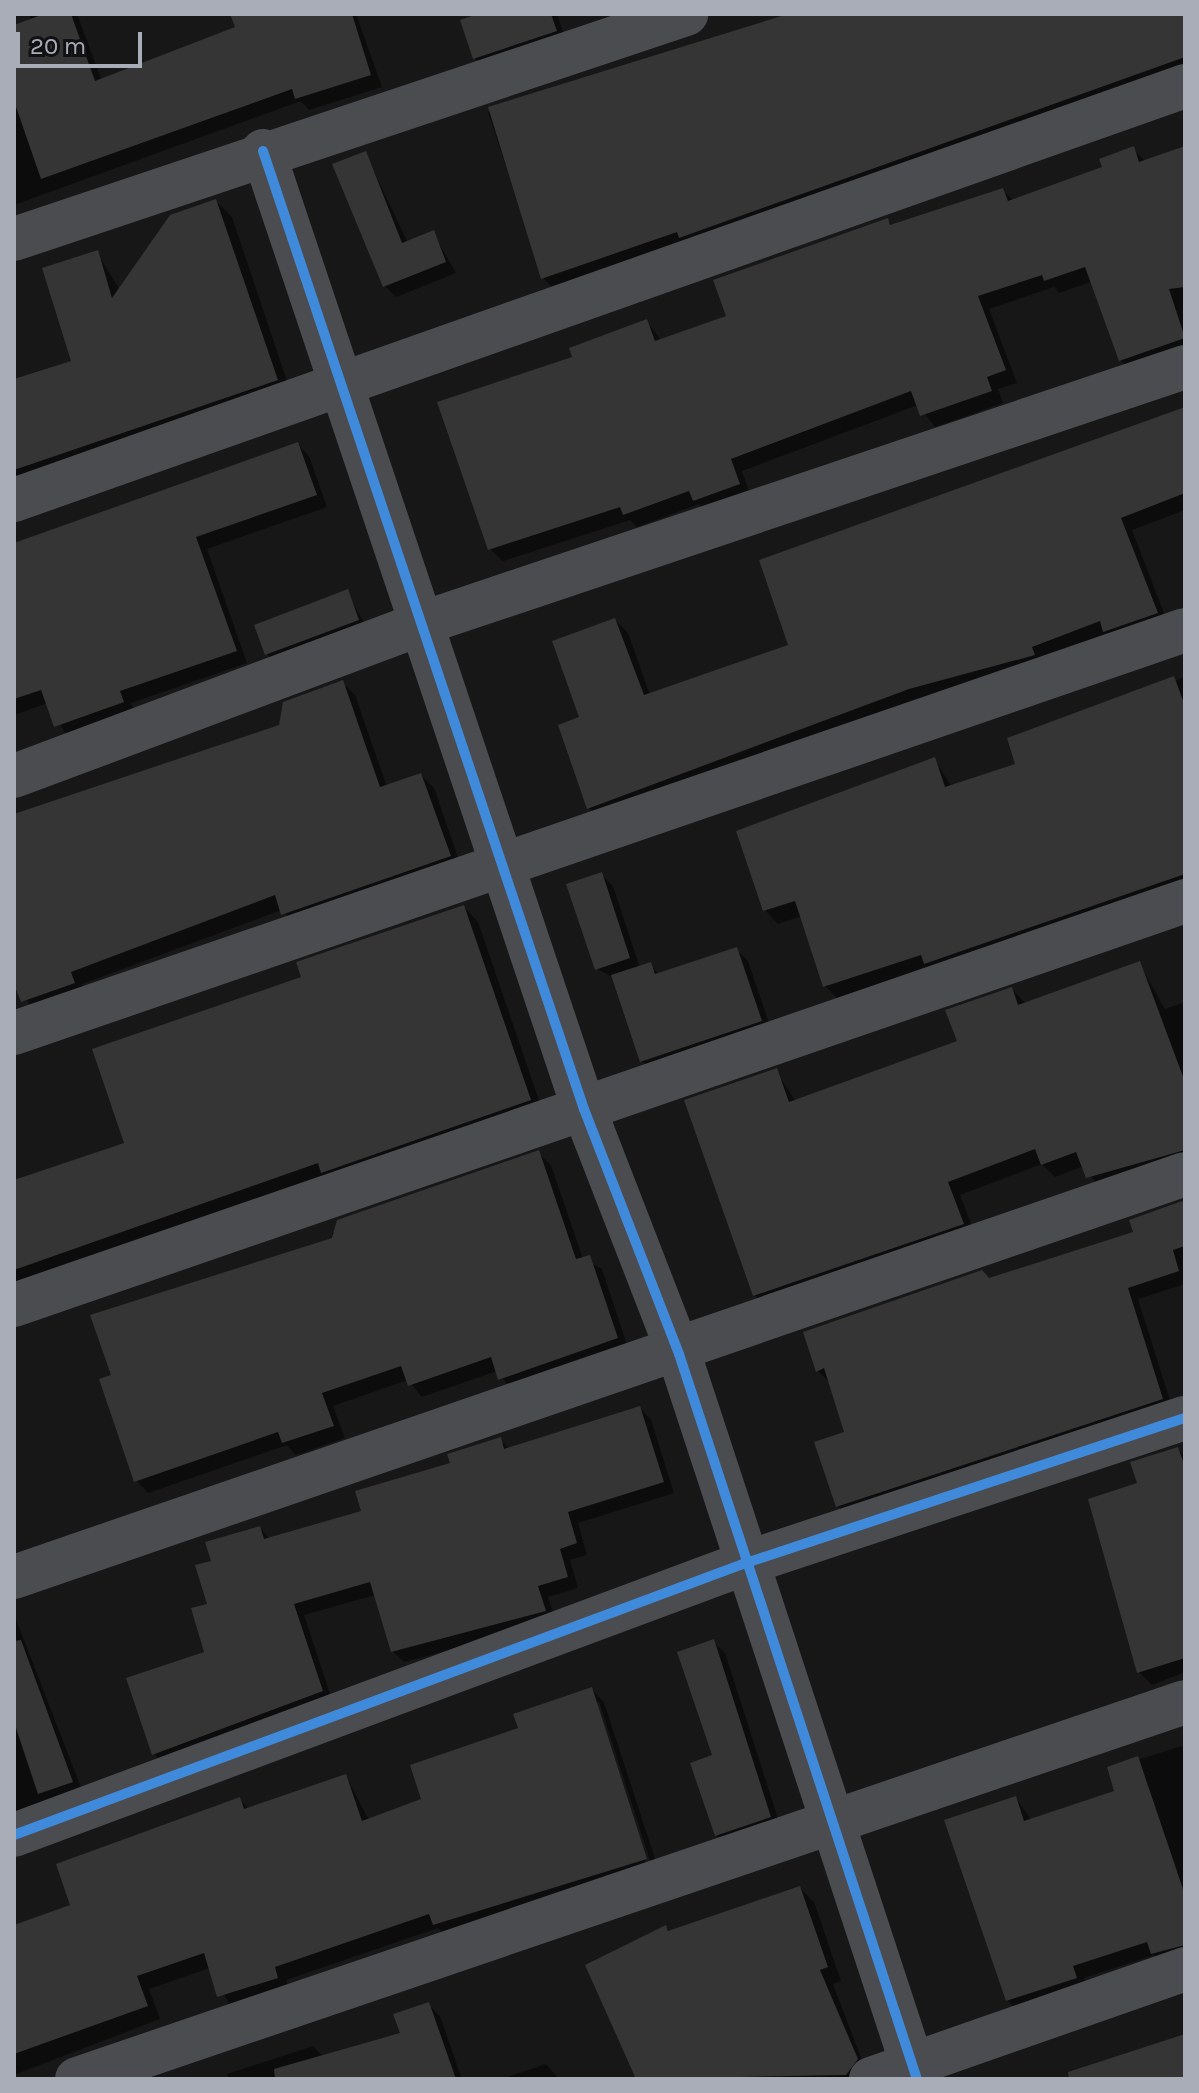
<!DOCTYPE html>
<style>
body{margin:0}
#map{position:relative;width:1199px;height:2093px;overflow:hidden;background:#171717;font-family:Karla,sans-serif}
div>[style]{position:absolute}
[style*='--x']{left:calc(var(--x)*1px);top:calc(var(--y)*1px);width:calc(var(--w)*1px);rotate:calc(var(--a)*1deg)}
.shadow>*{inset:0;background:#0007}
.building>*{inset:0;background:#353536}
.minor>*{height:44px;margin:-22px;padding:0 22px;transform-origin:22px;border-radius:22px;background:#4b4c50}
.cycleway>*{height:10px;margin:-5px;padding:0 5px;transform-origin:5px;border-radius:5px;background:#408adc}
span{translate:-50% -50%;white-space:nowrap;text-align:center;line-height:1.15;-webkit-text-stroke:6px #111113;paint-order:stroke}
.frame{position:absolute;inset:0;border:16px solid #a8adb8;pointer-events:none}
.scale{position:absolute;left:16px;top:32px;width:126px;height:36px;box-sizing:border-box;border:4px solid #a8adb8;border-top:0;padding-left:10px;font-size:24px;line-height:28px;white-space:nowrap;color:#a8adb8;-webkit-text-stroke:6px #111113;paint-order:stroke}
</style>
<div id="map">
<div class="shadow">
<div style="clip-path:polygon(29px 14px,77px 14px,102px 81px,237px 28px,232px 14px,356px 14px,382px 87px,309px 110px,301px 101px,14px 205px,14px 27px,32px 21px)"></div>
<div style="clip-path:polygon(484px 14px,557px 14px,567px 43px,487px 70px,475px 58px)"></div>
<div style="clip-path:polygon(788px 14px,1185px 14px,1185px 73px,555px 290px,543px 278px,488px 112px)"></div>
<div style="clip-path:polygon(1185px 148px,1185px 354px,1133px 373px,1120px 360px,1093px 281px,1059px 293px,1054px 287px,989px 309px,1017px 383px,998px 389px,1003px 403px,935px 427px,918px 405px,742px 471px,751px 497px,707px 513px,699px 504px,637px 527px,630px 520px,503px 561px,490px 549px,575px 358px,647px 322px,661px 340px,729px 317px,887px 220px,894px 226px,1003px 190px,1014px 201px,1105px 169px,1133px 149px,1146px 162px)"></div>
<div style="clip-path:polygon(365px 153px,408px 243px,433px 233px,456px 273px,396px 297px,385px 286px)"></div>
<div style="clip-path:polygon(216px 201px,232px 217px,292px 396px,14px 495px,14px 381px,73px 362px,97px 253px,120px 290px)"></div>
<div style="clip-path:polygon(1185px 407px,1185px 510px,1132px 530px,1169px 626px,602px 821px,589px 808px,582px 719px,615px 620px,628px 633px,650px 695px,790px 646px)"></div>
<div style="clip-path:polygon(297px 444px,309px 456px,327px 507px,207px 549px,247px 663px,131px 703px,135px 714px,68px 738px,48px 703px,14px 715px,14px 545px)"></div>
<div style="clip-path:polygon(347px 592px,369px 632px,278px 666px,267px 654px,256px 626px)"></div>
<div style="clip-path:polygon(1185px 677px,1185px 895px,838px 999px,825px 986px,802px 916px,778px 924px,765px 910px,934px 759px,952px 787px,1018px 766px,1009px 740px)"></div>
<div style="clip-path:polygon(342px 682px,355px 695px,387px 787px,421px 775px,434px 788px,462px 869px,296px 926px,282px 910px,82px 984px,86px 996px,35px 1014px,14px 977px,14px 815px,281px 726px)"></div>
<div style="clip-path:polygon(601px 874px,613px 886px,640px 968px,650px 965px,660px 975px,737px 950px,748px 961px,772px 1032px,654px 1073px,642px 1061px,614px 978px,597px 969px)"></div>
<div style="clip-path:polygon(464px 907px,478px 922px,544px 1115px,14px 1297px,14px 1182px,127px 1144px,304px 978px)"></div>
<div style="clip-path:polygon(1139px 963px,1165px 1009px,1185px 1002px,1185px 1165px,1101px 1190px,1084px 1166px,1055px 1177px,1042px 1164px,960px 1195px,976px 1237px,768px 1308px,755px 1295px,776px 1071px,796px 1102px,960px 1042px,1012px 989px,1026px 1004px)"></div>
<div style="clip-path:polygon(538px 1153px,551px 1165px,583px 1259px,602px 1269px,629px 1351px,512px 1391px,497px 1371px,422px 1397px,408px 1380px,333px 1406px,345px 1438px,296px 1455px,287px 1445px,148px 1493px,136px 1480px,114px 1376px,334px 1239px,332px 1233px)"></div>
<div style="clip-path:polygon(1185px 1200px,1185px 1284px,1138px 1299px,1173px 1410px,849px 1517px,838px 1506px,846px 1434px,829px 1382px,818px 1371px,989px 1280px,1136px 1234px)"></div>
<div style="clip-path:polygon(640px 1408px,651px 1420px,674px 1493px,578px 1523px,587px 1555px,570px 1560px,578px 1588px,548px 1597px,556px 1622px,404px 1662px,392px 1651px,375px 1595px,304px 1615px,333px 1703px,165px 1765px,154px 1754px,207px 1654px,213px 1562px,260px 1528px,270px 1539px,363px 1512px,500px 1440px,510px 1449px)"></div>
<div style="clip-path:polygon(1178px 1449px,1185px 1456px,1185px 1672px,1152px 1685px,1139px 1672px,1140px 1484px)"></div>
<div style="clip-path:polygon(14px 1614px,83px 1793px,14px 1827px)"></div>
<div style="clip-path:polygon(713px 1642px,725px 1653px,781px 1828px,728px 1846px,716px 1835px)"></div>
<div style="clip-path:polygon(evenodd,592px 1690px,604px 1702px,659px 1871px,447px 1937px,438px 1928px,286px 1980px,290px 1991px,232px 2009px,210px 1968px,149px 1989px,160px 2019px,14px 2075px,14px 1927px,73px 1906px,239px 1799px,249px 1809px,346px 1776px,369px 1820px,424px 1800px,520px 1730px,592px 1690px,595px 1702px,599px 1702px,652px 1867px,648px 1869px,595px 1702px)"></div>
<div style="clip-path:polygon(1185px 1745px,1185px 1962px,1165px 1966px,1154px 1955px,1084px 1978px,1088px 1990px,1020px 2013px,1007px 2000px,1016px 1798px,1031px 1820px,1117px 1792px,1109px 1769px)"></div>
<div style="clip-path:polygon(800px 1888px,814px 1902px,841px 1981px,833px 1984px,869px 2079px,637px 2079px,587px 1966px,666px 1927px,671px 1932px)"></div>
<div style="clip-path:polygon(428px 2004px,440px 2016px,462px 2079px,229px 2079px,227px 2074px,313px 2046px,324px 2057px,402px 2035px)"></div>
<div style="clip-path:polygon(546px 2064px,559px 2079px,501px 2079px)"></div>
</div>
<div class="building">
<div style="clip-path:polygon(44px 14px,71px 14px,95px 81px,235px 27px,230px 14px,352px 14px,371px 75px,295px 99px,292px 89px,41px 179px,14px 101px,14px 25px)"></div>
<div style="clip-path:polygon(478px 14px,551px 14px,557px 31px,473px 59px,460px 20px)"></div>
<div style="clip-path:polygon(788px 14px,1185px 14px,1185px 57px,679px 238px,677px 232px,541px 279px,488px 107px)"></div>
<div style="clip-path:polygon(1134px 146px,1139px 162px,1185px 146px,1185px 287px,1169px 289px,1185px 338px,1119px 361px,1085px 267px,1044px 281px,1042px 275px,978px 296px,1006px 370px,987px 377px,992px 391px,920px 416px,911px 391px,731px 459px,740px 484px,693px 501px,689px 491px,623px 515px,620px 507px,488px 550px,437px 402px,572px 357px,569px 348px,647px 319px,655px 341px,726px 316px,713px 280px,888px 218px,890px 225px,1003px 188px,1008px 201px,1102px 167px,1099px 159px)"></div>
<div style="clip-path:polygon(366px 151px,402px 243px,434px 230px,446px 262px,383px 287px,332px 164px)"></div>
<div style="clip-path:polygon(216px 199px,278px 380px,14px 470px,14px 379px,71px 361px,42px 268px,98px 250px,112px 298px,170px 215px)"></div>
<div style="clip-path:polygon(1185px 407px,1185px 493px,1121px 518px,1158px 613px,1103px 632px,1100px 621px,1032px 647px,1035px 655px,909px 689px,587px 809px,558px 725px,579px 717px,552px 641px,615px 618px,644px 695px,788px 645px,759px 560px)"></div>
<div style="clip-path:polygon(298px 442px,317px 495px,196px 537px,237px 651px,120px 691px,124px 702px,54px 727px,41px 690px,14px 699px,14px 543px)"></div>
<div style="clip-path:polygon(348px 589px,359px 620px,265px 655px,254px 625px)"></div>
<div style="clip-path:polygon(1174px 676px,1185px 706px,1185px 874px,924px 964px,921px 955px,823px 987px,795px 901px,763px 911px,736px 831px,935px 757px,945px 787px,1015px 764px,1007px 738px)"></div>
<div style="clip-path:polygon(343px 680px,380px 787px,421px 773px,451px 856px,281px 915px,275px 895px,71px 972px,75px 983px,21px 1002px,14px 984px,14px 814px,279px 725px,283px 702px)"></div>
<div style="clip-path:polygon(602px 872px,630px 958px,595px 970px,566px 884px)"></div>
<div style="clip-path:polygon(464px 905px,531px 1100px,321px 1173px,318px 1163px,14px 1270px,14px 1180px,124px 1143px,92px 1049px,301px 977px,296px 962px)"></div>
<div style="clip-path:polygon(737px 947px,762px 1021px,640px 1062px,611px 975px,651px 962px,655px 974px)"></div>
<div style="clip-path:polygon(1140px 961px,1185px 1082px,1185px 1150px,1086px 1178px,1076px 1152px,1041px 1165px,1035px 1149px,948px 1182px,964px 1224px,753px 1296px,684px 1100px,777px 1068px,789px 1102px,957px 1041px,945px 1010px,1012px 987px,1018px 1005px)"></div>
<div style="clip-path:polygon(539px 1150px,576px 1259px,590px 1255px,618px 1338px,498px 1380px,491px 1357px,408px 1386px,401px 1366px,322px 1393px,334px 1426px,282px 1443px,278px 1432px,134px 1482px,99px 1379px,111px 1375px,90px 1315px,332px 1238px,337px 1220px)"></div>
<div style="clip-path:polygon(1185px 1200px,1185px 1246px,1173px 1250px,1179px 1271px,1128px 1288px,1163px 1399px,836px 1507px,814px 1442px,844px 1432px,824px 1368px,816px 1372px,803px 1332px,982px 1270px,989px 1278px,1133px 1232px,1129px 1220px)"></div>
<div style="clip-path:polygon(640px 1406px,664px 1482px,568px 1512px,577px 1543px,560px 1549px,568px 1577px,538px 1586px,546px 1611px,391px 1652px,370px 1582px,294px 1604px,323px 1691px,152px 1755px,126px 1678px,204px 1652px,191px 1608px,207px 1604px,195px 1565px,211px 1561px,205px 1542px,260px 1526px,264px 1539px,361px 1511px,355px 1491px,450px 1463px,447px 1454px,501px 1437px,504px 1449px)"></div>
<div style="clip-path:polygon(1178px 1447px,1185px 1467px,1185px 1658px,1137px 1673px,1088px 1499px,1137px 1483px,1130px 1462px)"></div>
<div style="clip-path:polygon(714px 1639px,771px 1817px,715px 1836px,690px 1763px,712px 1755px,677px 1652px)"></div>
<div style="clip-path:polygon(21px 1640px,73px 1782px,38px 1794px,14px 1722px,14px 1641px)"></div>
<div style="clip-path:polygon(592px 1687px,647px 1859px,433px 1925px,429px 1914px,275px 1967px,278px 1978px,217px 1997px,204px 1953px,137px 1976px,148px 2006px,14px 2054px,14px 1925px,70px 1905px,56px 1864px,240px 1797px,244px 1809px,346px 1774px,362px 1821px,421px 1799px,410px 1765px,518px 1728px,513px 1714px)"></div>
<div style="clip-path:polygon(1138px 1756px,1185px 1895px,1185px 1945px,1151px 1954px,1147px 1942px,1073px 1966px,1077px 1978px,1006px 2001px,944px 1820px,1016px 1796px,1024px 1821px,1114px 1791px,1107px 1767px)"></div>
<div style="clip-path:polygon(800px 1886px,828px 1967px,820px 1970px,858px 2059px,846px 2075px,636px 2079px,585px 1965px,666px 1925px,668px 1931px)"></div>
<div style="clip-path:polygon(429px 2002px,456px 2079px,275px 2079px,274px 2069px,400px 2033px,393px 2014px)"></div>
<div style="clip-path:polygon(1185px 2034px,1185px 2079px,1069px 2079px,1068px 2072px)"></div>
</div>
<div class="minor">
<div style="--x:263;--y:151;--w:1010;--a:71.48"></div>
<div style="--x:584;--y:1109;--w:263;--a:68.8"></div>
<div style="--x:679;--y:1354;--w:763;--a:71.83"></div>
<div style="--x:14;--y:239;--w:709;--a:-18.51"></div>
<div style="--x:14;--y:500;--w:1242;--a:-19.47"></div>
<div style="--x:14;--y:776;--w:440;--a:-20.5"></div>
<div style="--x:426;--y:622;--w:801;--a:-18.57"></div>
<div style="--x:14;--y:1033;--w:1238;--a:-18.99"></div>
<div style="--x:14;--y:1305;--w:1239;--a:-19.03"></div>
<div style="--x:14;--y:1577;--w:1238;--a:-18.99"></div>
<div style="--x:14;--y:1835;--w:778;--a:-20.39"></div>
<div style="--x:743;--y:1564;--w:465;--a:-18.3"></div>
<div style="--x:77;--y:2079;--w:1170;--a:-18.79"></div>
<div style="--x:871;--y:2079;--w:333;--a:-19.3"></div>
</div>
<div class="cycleway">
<div style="--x:263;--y:151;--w:1010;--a:71.48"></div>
<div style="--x:584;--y:1109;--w:263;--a:68.8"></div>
<div style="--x:679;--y:1354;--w:763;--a:71.83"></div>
<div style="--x:14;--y:1835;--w:778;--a:-20.39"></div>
<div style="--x:743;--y:1564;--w:465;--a:-18.3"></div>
</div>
<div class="frame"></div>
<div class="scale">20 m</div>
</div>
